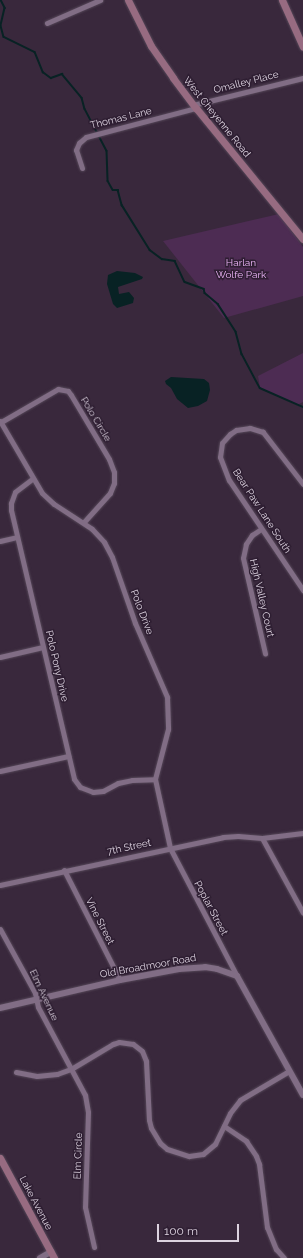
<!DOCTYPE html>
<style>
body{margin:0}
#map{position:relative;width:303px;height:1258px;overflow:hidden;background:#39283c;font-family:Raleway,sans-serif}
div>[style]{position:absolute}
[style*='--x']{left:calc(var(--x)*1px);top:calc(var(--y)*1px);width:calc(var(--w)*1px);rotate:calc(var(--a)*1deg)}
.green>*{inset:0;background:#4d2c53}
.water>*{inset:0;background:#082224}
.stream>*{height:1.5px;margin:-0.75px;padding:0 0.75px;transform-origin:0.75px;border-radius:0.75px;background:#082224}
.roads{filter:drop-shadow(0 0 1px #554758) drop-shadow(0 0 1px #554758)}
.minor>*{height:5px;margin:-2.5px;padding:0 2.5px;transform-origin:2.5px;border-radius:2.5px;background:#816d85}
.tertiary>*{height:6px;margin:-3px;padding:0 3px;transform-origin:3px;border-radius:3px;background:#816d85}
.secondary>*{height:7px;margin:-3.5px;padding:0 3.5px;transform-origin:3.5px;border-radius:3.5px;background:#976b81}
span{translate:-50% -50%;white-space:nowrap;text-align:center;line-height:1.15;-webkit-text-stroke:3px #2e1e32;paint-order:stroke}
.street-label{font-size:10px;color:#ddd3e0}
.park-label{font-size:10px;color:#eeb6f9}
.scale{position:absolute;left:157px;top:1224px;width:82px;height:18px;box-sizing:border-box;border:2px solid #ddd3e0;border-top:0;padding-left:5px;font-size:12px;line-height:14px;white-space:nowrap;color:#ddd3e0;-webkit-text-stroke:3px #2e1e32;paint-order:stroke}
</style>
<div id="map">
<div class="green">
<div style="clip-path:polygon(279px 214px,303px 247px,303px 296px,224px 318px,163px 241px)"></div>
<div style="clip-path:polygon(303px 353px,303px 402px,299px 404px,303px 408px,260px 388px,258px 376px)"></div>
</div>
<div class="water">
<div style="clip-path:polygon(117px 271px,135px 273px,143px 277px,142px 279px,118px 287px,119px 294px,129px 292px,134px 298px,133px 303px,117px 308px,113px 304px,107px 284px,108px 275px)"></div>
<div style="clip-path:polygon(171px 377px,204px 379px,209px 383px,210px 390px,207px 401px,198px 406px,188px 408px,177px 399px,171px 388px,166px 384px,165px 381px)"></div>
</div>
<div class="stream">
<div style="--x:1;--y:0;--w:9;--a:63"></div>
<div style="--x:5;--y:8;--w:18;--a:103"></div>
<div style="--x:1;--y:26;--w:11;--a:75"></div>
<div style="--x:4;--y:37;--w:34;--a:26"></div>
<div style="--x:35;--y:52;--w:22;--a:68"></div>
<div style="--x:43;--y:72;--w:10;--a:37"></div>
<div style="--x:51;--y:78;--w:12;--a:-20"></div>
<div style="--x:62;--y:74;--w:31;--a:50"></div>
<div style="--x:82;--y:98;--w:11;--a:75"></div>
<div style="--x:85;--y:109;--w:47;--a:62.4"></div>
<div style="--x:107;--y:151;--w:30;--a:88"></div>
<div style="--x:108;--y:181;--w:10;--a:61"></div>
<div style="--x:113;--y:190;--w:5;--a:0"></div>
<div style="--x:118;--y:190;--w:16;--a:75"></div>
<div style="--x:122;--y:205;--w:53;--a:58.1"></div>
<div style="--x:150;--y:250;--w:15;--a:37"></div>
<div style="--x:162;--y:259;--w:13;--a:9"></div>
<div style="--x:175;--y:261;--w:23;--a:65"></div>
<div style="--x:185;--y:282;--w:20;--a:20"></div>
<div style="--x:204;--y:289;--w:4;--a:76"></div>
<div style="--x:205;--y:293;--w:17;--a:40"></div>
<div style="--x:218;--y:304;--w:33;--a:57"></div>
<div style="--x:236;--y:332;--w:23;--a:75"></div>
<div style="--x:242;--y:354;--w:38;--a:62"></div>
<div style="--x:260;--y:388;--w:47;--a:23.8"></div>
</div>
<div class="roads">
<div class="minor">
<div style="--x:47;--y:23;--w:58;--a:-23.5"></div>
<div style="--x:193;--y:105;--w:113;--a:-13.8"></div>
<div style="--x:82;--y:168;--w:19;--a:-108"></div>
<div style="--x:76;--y:150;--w:8;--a:-67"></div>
<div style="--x:79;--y:143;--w:9;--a:-41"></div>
<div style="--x:86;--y:137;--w:114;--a:-14.8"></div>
<div style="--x:0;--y:421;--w:83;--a:59.7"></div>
<div style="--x:42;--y:493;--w:16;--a:43"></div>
<div style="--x:54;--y:504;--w:45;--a:33.3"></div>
<div style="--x:92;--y:529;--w:18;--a:47"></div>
<div style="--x:104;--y:542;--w:17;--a:62"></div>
<div style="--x:112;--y:557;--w:70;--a:70.8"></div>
<div style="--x:135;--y:623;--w:81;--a:66.6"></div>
<div style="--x:167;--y:697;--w:32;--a:88"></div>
<div style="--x:168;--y:729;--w:52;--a:104.6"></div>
<div style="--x:155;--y:779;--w:71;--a:77.7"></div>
<div style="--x:170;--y:848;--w:144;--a:62.4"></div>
<div style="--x:1;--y:422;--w:66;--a:-30.1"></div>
<div style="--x:58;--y:389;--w:10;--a:11"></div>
<div style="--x:68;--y:391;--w:5;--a:53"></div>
<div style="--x:71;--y:395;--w:74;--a:59.3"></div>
<div style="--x:109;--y:459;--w:14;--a:69"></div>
<div style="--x:114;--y:472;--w:11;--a:90"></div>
<div style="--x:114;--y:483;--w:11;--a:112"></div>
<div style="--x:110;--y:493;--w:39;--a:132"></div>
<div style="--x:32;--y:479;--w:21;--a:143"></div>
<div style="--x:15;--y:492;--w:12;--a:110"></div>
<div style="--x:11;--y:503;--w:7;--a:90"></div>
<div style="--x:11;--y:510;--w:276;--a:76.8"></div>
<div style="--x:74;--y:779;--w:10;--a:53"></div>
<div style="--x:80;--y:787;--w:14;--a:21"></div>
<div style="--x:93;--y:792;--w:10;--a:-6"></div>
<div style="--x:103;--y:791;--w:17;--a:-28"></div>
<div style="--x:118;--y:783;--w:14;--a:-12"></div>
<div style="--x:132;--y:780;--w:23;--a:-2"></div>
<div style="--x:303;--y:484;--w:66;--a:-127.6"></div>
<div style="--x:263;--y:432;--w:14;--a:-163"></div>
<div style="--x:250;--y:428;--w:14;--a:172"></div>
<div style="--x:236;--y:430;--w:7;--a:146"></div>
<div style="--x:230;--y:434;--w:12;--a:132"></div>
<div style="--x:222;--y:443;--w:14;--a:98"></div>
<div style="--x:220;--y:457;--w:25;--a:69"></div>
<div style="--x:229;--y:480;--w:133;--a:56.1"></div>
<div style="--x:261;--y:529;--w:11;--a:146"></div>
<div style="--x:252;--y:535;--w:11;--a:124"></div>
<div style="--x:246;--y:544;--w:14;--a:102"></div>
<div style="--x:243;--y:558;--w:98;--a:77"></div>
<div style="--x:0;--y:541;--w:17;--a:-13"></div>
<div style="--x:0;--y:657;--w:44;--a:-13.1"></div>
<div style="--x:0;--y:771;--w:70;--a:-12.4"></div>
<div style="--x:262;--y:838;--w:85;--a:61.3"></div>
<div style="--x:64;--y:870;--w:123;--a:63"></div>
<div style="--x:0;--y:885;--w:228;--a:-12.1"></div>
<div style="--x:223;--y:837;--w:15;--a:-4"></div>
<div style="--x:238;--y:836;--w:24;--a:5"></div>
<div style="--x:262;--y:838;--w:41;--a:-7"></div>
<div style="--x:0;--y:929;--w:73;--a:61.3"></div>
<div style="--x:35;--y:993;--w:14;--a:78"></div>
<div style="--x:38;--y:1007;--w:100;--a:61.9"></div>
<div style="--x:85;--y:1095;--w:17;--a:80"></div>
<div style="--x:88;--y:1112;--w:95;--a:91.8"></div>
<div style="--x:85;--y:1207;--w:41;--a:77.3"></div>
<div style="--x:16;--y:1072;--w:21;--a:11"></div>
<div style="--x:37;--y:1076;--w:20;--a:-6"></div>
<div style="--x:57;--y:1074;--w:15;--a:-20"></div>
<div style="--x:71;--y:1069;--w:49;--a:-30.8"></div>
<div style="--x:113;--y:1044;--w:6;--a:-18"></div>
<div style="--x:119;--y:1042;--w:14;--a:8"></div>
<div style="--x:133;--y:1044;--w:11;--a:38"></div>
<div style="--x:142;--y:1051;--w:11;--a:68"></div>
<div style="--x:146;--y:1061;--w:59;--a:87.1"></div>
<div style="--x:149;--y:1120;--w:8;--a:76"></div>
<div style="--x:151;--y:1128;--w:17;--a:59"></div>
<div style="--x:160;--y:1143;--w:9;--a:41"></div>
<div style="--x:167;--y:1149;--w:23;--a:18"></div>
<div style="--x:189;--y:1156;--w:14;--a:-8"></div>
<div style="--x:203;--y:1154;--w:16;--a:-40"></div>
<div style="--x:215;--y:1144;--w:34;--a:-64"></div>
<div style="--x:230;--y:1113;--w:16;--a:-52"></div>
<div style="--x:240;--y:1100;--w:57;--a:-30.6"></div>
<div style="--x:224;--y:1126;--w:27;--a:34"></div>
<div style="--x:246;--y:1141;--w:18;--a:56"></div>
<div style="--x:256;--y:1156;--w:9;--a:69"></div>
<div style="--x:259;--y:1164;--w:64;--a:82.8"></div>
<div style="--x:267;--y:1227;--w:24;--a:68"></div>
<div style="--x:276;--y:1249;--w:12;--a:48"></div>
</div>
<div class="tertiary">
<div style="--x:0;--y:1008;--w:123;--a:-13.1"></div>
<div style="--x:120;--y:980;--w:60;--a:-10.6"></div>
<div style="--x:179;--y:969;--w:26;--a:-4"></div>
<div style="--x:205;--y:967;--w:12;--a:9"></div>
<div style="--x:217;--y:969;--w:21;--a:19"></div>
<div style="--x:237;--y:976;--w:136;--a:61"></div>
<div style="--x:40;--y:1258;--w:13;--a:-29"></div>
</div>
<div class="secondary">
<div style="--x:128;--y:0;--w:51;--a:63.4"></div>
<div style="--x:151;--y:46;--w:39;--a:55"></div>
<div style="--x:173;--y:78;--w:38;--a:53"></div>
<div style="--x:196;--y:108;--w:169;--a:50.8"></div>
<div style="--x:282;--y:0;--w:51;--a:65.9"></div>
<div style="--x:0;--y:1158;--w:114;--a:61.6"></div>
</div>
</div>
<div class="street-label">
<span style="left:246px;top:82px;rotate:-14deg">Omalley Place</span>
<span style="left:217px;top:117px;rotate:51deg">West Cheyenne Road</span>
<span style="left:121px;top:118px;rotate:-14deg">Thomas Lane</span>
<span style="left:96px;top:419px;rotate:59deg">Polo Circle</span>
<span style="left:262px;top:511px;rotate:57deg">Bear Paw Lane South</span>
<span style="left:262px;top:598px;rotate:77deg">High Valley Court</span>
<span style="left:142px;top:612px;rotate:69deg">Polo Drive</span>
<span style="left:57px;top:666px;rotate:77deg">Polo Pony Drive</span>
<span style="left:129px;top:847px;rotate:-12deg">7th Street</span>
<span style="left:211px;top:908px;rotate:62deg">Poplar Street</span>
<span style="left:100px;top:921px;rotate:63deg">Vine Street</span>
<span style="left:148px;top:966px;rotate:-10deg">Old Broadmoor Road</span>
<span style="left:44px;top:995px;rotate:65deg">Elm Avenue</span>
<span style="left:78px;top:1156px;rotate:-88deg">Elm Circle</span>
<span style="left:36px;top:1203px;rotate:62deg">Lake Avenue</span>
</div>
<div class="park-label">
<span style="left:241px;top:268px">Harlan<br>Wolfe Park</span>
</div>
<div class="scale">100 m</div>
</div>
